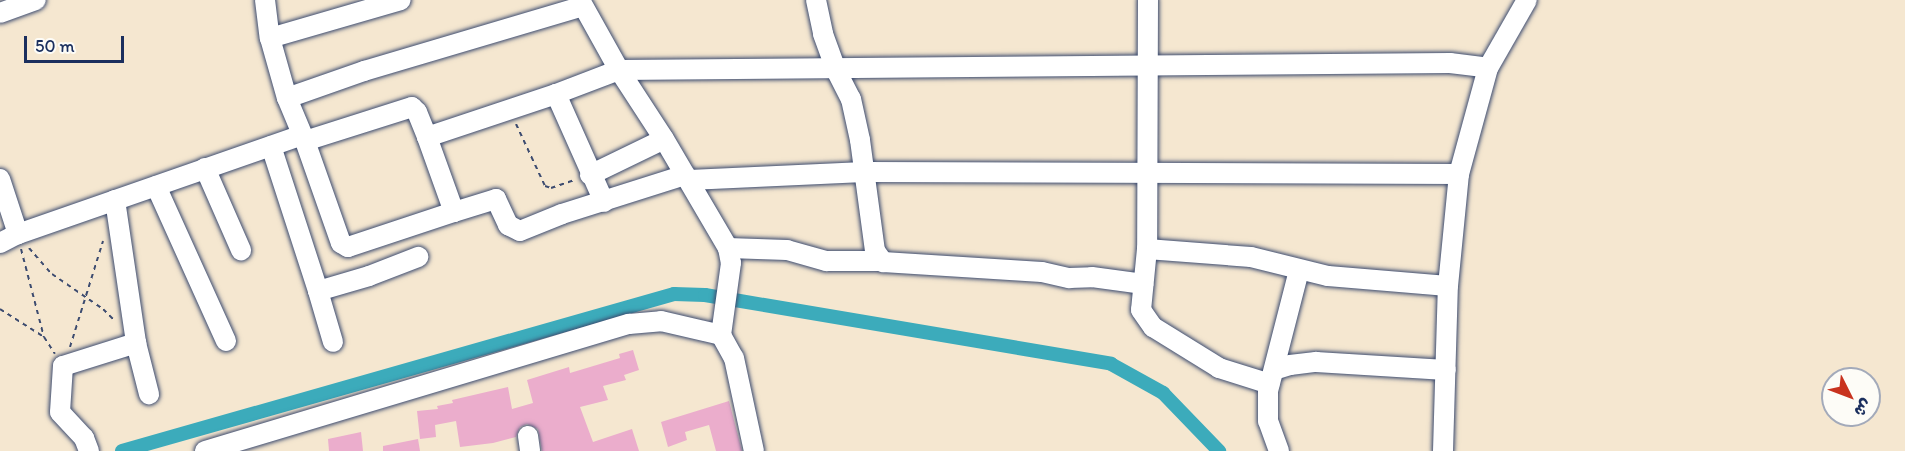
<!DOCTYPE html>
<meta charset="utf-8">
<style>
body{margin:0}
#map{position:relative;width:1905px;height:451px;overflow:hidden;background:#f5e7d0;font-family:Itim,"Playpen Sans Arabic",sans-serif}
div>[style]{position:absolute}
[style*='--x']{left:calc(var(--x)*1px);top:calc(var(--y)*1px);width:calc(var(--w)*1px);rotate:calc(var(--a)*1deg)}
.canal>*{height:14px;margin:-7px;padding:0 7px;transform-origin:7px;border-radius:7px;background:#3cabbb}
.building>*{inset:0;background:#ebadcc}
.path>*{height:2px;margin-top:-1px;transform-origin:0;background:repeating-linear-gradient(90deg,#3c4b6f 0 4.5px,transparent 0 9px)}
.roads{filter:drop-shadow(0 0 2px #3c4b6f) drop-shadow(0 0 2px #3c4b6f)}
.minor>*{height:20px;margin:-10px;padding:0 10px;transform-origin:10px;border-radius:10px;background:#fff}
span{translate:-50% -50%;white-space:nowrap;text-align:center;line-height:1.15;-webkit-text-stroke:4.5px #fdfcf7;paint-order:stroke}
.north{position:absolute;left:1821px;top:367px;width:60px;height:60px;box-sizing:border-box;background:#fdfcf7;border:2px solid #a3aaba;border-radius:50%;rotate:132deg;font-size:16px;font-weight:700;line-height:24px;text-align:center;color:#1b2f5e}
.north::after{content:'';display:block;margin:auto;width:21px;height:27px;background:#c8321e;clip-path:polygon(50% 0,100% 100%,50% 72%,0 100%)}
.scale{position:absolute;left:24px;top:36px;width:100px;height:27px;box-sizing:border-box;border:3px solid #1b2f5e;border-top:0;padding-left:8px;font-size:18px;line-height:21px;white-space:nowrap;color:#1b2f5e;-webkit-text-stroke:4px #fdfcf7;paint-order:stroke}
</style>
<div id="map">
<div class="canal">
<div style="--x:122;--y:451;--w:574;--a:-15.88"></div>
<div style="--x:674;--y:294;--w:31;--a:2"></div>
<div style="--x:705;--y:295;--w:412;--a:9.6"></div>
<div style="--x:1111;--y:364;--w:60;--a:29.1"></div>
<div style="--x:1163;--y:393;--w:81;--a:46"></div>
</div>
<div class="building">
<div style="clip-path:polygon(633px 350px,639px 370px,624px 375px,626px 380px,603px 386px,608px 400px,580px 407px,593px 442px,632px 429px,639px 451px,542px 451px,538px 429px,527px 424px,520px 427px,516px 437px,493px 443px,460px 447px,456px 421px,435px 425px,436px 437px,420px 439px,417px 411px,438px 409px,437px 406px,453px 403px,452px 400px,508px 387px,512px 409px,533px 403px,527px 380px,569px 367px,570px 373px,620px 358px,619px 354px)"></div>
<div style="clip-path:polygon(729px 401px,742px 451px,716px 451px,709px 425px,685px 432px,687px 440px,668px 447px,661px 422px)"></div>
<div style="clip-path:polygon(361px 432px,363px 451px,329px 451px,328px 439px)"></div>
<div style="clip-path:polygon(418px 439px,420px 451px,383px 451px,383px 446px)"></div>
</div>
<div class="path">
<div style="--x:516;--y:124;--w:68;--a:64.9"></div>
<div style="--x:545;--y:186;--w:6;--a:18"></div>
<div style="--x:551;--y:188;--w:24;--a:-19"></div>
<div style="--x:29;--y:248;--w:35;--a:49"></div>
<div style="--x:52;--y:274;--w:62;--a:34.5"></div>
<div style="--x:103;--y:309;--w:17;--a:45"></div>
<div style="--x:21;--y:249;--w:91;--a:75.4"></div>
<div style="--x:0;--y:309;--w:52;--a:32.5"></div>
<div style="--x:44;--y:337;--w:20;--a:57"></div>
<div style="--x:70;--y:347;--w:111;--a:-72.7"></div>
</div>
<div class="roads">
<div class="minor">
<div style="--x:265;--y:0;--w:38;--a:83"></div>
<div style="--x:270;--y:38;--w:136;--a:-16.2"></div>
<div style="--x:580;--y:0;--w:80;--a:60.9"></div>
<div style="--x:619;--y:70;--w:82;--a:56.9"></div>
<div style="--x:664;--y:139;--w:126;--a:59.6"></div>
<div style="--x:728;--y:248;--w:15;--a:79"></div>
<div style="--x:731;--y:263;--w:73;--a:97.9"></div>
<div style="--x:721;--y:335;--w:26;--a:61"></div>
<div style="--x:734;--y:358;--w:95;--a:77.9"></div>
<div style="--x:816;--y:0;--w:35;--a:78"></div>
<div style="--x:823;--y:34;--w:38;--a:70"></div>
<div style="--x:836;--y:70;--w:33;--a:63"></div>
<div style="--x:851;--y:99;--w:42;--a:77.6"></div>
<div style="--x:860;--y:140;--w:112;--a:82.3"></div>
<div style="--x:875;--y:251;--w:14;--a:54"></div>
<div style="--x:883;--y:262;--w:159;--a:3.6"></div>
<div style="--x:1042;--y:272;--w:28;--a:13"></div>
<div style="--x:1069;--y:278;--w:23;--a:-2"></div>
<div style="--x:1092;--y:277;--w:52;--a:7.7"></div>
<div style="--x:1148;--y:0;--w:249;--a:90.2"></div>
<div style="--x:1147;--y:249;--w:61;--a:95.6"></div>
<div style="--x:1141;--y:310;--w:21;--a:55"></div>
<div style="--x:1153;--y:327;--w:78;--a:31.8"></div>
<div style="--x:1219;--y:368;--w:53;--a:17.4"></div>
<div style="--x:0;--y:13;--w:38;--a:-20"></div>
<div style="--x:270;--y:38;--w:62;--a:74.2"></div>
<div style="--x:287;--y:98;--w:82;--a:-19.3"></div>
<div style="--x:364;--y:71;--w:228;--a:-16.5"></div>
<div style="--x:1488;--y:68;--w:78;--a:-60.2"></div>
<div style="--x:556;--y:94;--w:118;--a:66"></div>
<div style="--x:287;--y:98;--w:47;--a:67.3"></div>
<div style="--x:305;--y:141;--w:112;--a:-17.6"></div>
<div style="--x:412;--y:107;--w:7;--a:45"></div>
<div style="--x:417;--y:112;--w:27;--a:68"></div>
<div style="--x:427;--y:137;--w:136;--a:-18.4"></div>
<div style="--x:556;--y:94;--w:67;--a:-20.9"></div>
<div style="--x:619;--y:70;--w:831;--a:-0.48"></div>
<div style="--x:1450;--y:63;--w:38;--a:7"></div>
<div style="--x:1488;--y:68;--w:110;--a:105.3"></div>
<div style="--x:1459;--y:174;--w:595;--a:-179.81"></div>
<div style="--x:864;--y:172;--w:175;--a:177.4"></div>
<div style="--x:305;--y:141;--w:108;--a:70.6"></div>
<div style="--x:341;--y:243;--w:8;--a:30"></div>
<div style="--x:348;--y:247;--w:112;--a:-18.3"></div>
<div style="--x:454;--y:212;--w:80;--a:-109.8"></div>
<div style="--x:271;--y:146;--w:152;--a:72"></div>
<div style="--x:318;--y:291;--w:53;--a:-16.4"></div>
<div style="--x:369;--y:276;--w:53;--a:-21.2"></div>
<div style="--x:205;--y:168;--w:90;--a:66.3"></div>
<div style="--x:590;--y:175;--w:82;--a:-25.9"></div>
<div style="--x:0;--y:179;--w:58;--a:71.9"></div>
<div style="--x:156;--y:186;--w:170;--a:65.7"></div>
<div style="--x:115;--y:200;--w:145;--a:81.6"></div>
<div style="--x:136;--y:343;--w:53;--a:75.7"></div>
<div style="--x:454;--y:212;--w:44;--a:-17.2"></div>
<div style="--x:496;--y:199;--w:29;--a:65"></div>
<div style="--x:508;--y:225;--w:13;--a:27"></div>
<div style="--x:520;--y:231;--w:45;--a:-22"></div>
<div style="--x:562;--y:214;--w:129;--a:-17.6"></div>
<div style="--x:0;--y:243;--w:20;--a:-27"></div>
<div style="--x:18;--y:234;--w:301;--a:-19.2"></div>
<div style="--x:728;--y:248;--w:59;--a:1.9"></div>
<div style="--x:787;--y:250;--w:41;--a:15.8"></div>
<div style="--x:826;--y:261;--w:55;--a:0"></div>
<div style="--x:1147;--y:249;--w:104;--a:4.4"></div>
<div style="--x:1251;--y:257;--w:79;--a:13.9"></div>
<div style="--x:1328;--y:276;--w:120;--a:4.8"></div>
<div style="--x:318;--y:291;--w:53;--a:73.6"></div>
<div style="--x:1274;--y:370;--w:17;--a:-17"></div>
<div style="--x:1290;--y:365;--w:26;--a:-7"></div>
<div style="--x:1316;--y:362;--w:130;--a:3.5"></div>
<div style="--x:528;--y:436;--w:15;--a:82"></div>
<div style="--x:89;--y:451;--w:14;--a:-111"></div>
<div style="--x:84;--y:438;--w:35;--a:-133"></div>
<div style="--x:60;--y:412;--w:46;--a:-86.3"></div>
<div style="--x:63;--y:366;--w:77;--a:-17.5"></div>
<div style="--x:205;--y:451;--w:443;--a:-16.7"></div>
<div style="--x:629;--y:324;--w:32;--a:-5"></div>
<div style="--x:661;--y:321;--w:62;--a:13.1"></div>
<div style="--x:1279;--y:451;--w:32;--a:-110"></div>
<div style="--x:1268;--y:421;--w:30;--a:-90"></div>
<div style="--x:1268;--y:391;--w:125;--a:-75.6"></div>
<div style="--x:1443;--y:451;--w:165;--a:-88.3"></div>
<div style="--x:1448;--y:286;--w:113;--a:-84.4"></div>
</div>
</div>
<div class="north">ش</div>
<div class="scale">50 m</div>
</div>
